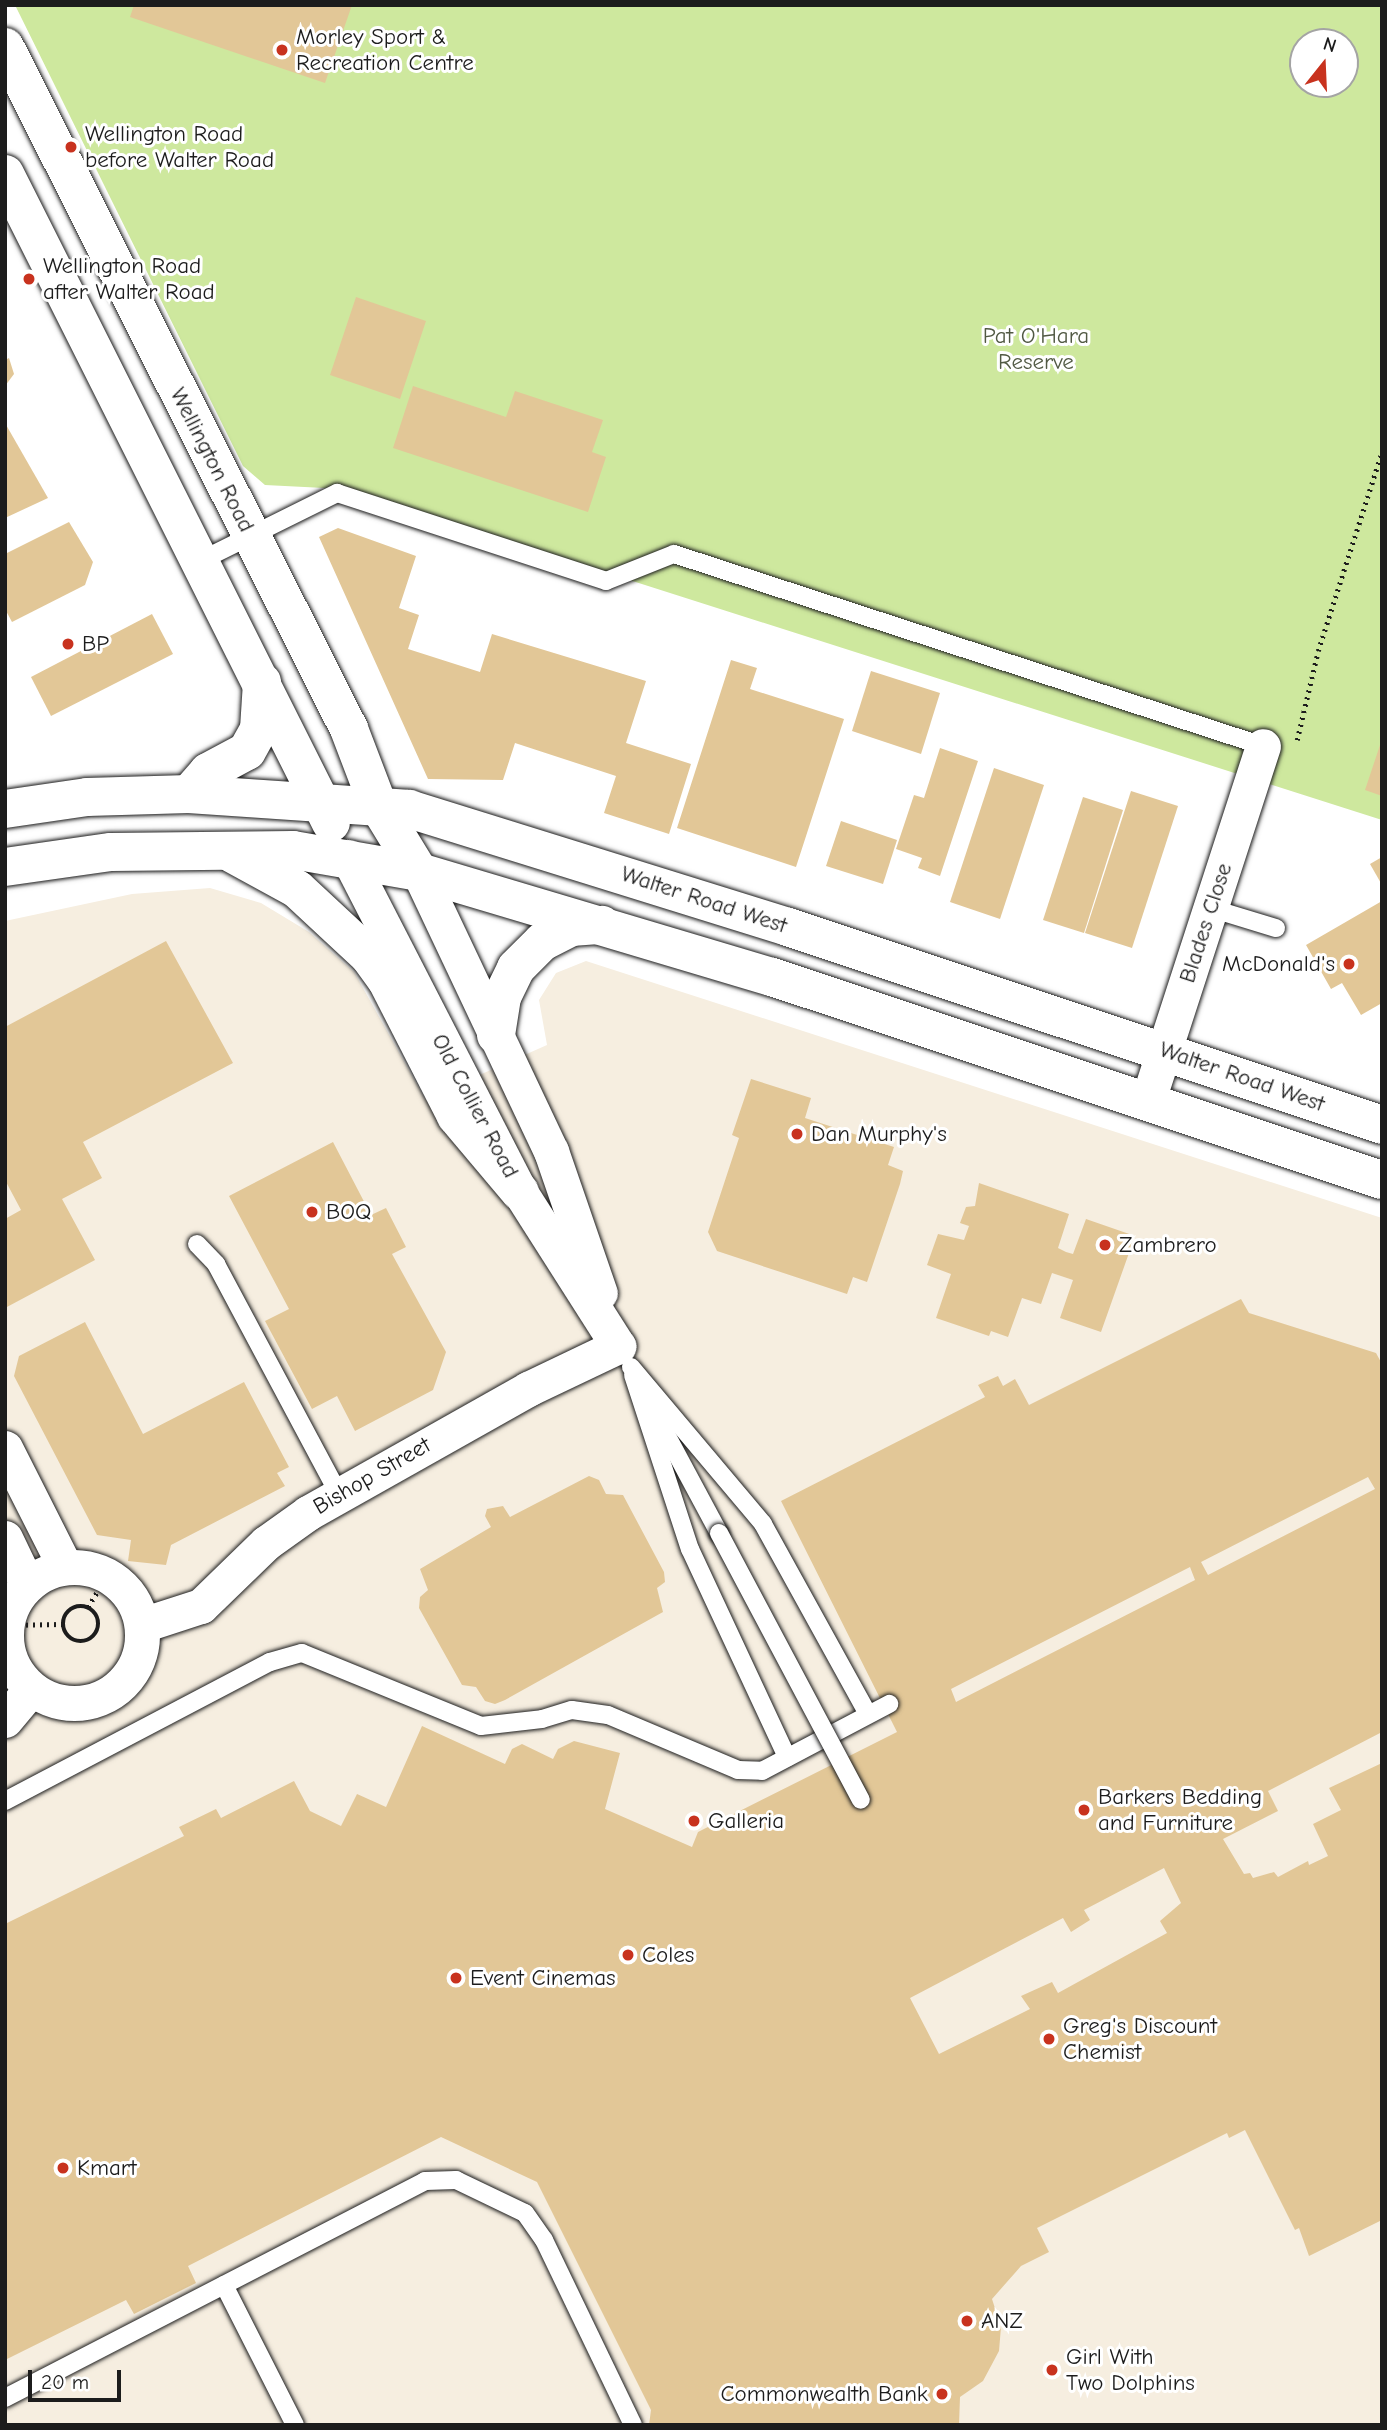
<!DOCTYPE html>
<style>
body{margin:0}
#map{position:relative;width:1387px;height:2430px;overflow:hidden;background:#fff;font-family:"Comic Neue",sans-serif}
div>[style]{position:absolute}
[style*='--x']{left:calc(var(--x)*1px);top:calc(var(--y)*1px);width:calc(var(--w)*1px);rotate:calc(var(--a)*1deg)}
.built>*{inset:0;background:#f6eee0}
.green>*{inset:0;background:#cee89e}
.building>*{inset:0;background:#e2c797}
.path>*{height:4.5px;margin-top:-2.25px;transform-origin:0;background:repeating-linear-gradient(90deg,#1c1c1c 0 2px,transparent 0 7px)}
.path>.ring{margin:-2.25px;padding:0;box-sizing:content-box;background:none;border:4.5px solid #1c1c1c;border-radius:50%}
.roads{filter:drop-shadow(0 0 2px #1c1c1c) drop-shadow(0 0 2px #1c1c1c)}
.service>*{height:18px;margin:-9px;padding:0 9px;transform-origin:9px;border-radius:9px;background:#fff}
.minor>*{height:35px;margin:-17.5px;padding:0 17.5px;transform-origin:17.5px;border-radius:17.5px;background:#fff}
.minor>.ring{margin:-17.5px;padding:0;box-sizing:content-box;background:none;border:35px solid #fff;border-radius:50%}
.primary>*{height:38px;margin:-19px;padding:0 19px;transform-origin:19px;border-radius:19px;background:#fff}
.bridges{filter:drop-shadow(0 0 2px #1c1c1c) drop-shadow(0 0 2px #1c1c1c)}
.service-bridge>*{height:18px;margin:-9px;padding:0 9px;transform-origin:9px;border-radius:9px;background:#fff}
.dots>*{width:19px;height:19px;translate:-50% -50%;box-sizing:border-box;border:4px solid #fff;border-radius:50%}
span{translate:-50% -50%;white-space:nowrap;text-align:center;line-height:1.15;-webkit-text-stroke:6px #fff;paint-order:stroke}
.poi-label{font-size:23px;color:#1c1c1c}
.left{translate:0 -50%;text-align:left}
.right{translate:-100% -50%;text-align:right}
.park-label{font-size:23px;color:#515943}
.street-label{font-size:23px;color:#1c1c1c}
.frame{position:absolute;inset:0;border:7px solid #1c1c1c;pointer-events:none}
.north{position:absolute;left:1289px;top:28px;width:70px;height:70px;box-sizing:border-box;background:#fff;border:2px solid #a4a4a4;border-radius:50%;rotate:18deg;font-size:19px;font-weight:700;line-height:28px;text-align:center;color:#1c1c1c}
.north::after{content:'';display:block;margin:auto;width:24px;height:32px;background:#c8321e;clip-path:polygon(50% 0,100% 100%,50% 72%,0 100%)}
.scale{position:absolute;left:28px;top:2370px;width:93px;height:32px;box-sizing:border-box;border:4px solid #1c1c1c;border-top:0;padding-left:9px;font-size:21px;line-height:24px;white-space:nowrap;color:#1c1c1c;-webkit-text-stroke:5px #fff;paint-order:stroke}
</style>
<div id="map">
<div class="built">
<div style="clip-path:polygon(210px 888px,261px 903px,309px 932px,354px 972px,425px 1099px,547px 1045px,539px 1000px,556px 973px,586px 961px,1382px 1218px,1382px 2425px,5px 2425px,5px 921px,132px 894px)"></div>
</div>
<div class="green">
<div style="clip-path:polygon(evenodd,15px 5px,1382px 5px,1382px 820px,344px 489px,265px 485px,243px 466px,15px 5px,1303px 42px,1345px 42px,1345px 84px,1303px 84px,1303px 42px)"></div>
</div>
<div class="building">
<div style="clip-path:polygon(134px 5px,352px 5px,325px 83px,130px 17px)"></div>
<div style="clip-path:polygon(356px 297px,426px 321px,400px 399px,330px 375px)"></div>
<div style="clip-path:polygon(9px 358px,14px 374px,5px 386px,5px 360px)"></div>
<div style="clip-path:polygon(413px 386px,506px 417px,515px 391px,603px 420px,592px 452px,606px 457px,588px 512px,393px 448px)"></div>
<div style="clip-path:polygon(5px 423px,48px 498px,5px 518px)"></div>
<div style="clip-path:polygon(69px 522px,93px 562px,85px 585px,12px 622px,5px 609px,5px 554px)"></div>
<div style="clip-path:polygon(338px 528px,416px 556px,399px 608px,419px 615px,408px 649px,480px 672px,492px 634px,646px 681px,626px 743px,691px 764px,669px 834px,604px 813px,616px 776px,515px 743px,503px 780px,428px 779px,319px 537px)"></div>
<div style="clip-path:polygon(152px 614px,173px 654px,51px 716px,31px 677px)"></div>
<div style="clip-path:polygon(731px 660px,757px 668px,750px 689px,844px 719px,796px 867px,677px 828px)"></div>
<div style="clip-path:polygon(871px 671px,940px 693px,921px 754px,852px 731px)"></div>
<div style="clip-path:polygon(1381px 742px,1382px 742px,1382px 796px,1365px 790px)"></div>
<div style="clip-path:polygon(940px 748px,978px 761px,940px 876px,918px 868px,922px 858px,896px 849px,914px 795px,924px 798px)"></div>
<div style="clip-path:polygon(994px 768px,1044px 785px,1000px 919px,950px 902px)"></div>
<div style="clip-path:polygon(1131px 791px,1178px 806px,1132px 948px,1085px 933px)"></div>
<div style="clip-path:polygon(1083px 797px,1123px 810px,1084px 933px,1043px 920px)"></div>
<div style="clip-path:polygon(841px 821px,897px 840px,883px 884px,826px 866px)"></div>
<div style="clip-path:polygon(1382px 857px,1382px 885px,1370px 864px)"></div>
<div style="clip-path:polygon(1382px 901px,1382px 1003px,1361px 1015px,1342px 983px,1331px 989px,1306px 945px)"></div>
<div style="clip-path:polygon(166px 941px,233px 1063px,83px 1142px,102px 1178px,62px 1199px,95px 1260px,5px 1308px,5px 1219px,21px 1210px,5px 1180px,5px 1027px)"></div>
<div style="clip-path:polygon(751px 1079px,811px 1098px,805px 1118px,894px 1147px,888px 1165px,903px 1171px,900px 1184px,867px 1282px,853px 1277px,847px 1294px,717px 1251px,708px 1232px,739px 1138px,732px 1135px)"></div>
<div style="clip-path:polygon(333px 1142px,371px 1215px,386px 1208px,406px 1247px,392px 1254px,446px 1352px,433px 1390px,355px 1431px,337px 1396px,312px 1409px,265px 1321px,289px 1309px,229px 1196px)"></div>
<div style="clip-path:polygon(979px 1183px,1069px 1214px,1058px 1248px,1066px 1252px,1073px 1254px,1086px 1219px,1135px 1236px,1101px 1332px,1060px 1318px,1073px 1280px,1052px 1273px,1041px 1304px,1022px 1298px,1008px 1337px,991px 1331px,989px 1336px,936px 1318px,951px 1274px,927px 1265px,938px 1234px,964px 1240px,969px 1226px,960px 1223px,966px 1207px,975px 1206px)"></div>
<div style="clip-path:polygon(evenodd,1241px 1299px,1249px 1313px,1376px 1353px,1382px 1364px,1382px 1732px,1268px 1791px,1278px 1811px,1223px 1839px,1244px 1874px,1250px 1873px,1253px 1878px,1274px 1872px,1278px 1877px,1308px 1861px,1309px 1865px,1328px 1856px,1313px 1824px,1341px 1810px,1329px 1788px,1382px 1763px,1382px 2220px,1309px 2256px,1299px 2228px,1295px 2230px,1245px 2130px,1229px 2138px,1227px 2133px,1037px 2228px,1049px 2252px,1021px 2266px,992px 2299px,1001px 2327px,999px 2351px,983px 2381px,960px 2397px,959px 2425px,649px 2425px,651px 2410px,537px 2182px,441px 2137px,188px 2266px,196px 2283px,134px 2314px,126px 2300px,5px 2360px,5px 1924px,184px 1836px,179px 1827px,216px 1809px,221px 1818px,294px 1781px,310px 1811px,341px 1826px,357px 1794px,386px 1807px,422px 1726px,505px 1764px,512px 1749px,522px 1744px,553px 1759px,558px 1749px,574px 1741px,620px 1753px,605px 1809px,692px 1847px,698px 1832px,897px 1732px,781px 1501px,985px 1397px,978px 1385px,998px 1376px,1003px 1386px,1015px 1379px,1029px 1405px,1241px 1299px,1368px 1477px,1375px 1489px,1208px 1575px,1201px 1562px,1368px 1477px,1241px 1299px,1190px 1567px,1195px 1580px,956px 1702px,951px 1689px,1190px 1567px,1241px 1299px,1164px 1868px,1181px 1903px,1160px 1921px,1167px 1933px,1058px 1993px,1052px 1982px,1021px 1996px,1030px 2009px,939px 2054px,910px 1998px,1063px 1918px,1071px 1932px,1090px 1920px,1084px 1910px,1164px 1868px)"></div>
<div style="clip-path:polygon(85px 1322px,143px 1434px,244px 1382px,289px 1467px,277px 1473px,285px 1486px,171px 1545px,166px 1565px,128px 1561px,131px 1540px,97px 1535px,14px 1376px,19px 1356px)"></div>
<div style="clip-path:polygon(589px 1476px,599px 1480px,606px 1494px,623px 1495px,664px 1572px,665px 1582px,657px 1588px,663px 1612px,505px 1700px,495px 1704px,485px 1701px,476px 1687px,462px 1685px,419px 1608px,420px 1597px,428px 1590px,420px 1569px,491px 1527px,485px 1516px,487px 1509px,503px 1506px,510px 1517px)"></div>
</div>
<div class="path">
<div style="--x:1297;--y:740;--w:91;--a:-76.7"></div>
<div style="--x:1318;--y:651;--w:209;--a:-72.2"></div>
<div class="ring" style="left:63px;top:1606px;width:31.5px;height:31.5px"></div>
<div style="--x:88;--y:1607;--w:39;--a:-59"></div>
<div style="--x:5;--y:1625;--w:57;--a:-1"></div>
</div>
<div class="roads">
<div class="service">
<div style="--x:202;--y:560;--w:151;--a:-26.4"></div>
<div style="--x:337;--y:493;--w:283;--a:18.1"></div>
<div style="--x:606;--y:581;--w:73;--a:-21.7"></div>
<div style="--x:674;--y:554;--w:620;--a:18.05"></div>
<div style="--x:1210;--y:908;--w:69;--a:16.9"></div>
<div style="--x:197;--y:1244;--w:28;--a:46"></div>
<div style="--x:216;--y:1264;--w:261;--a:61.9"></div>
<div style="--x:631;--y:1367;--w:205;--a:49.9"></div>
<div style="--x:763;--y:1524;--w:217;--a:61.1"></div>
<div style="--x:633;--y:1375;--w:183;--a:71.9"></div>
<div style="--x:690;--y:1549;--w:230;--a:65"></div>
<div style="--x:653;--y:1410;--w:140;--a:61.8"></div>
<div style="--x:5;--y:1801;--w:299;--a:-27.7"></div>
<div style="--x:270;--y:1662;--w:33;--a:-16"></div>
<div style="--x:302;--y:1653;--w:193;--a:22.2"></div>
<div style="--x:481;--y:1726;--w:61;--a:-6.5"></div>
<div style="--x:542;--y:1719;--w:31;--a:-17"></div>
<div style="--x:572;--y:1710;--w:36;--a:8"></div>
<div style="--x:608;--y:1715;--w:141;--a:22.9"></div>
<div style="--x:738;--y:1770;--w:24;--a:2"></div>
<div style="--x:762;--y:1771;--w:144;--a:-27.8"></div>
<div style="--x:224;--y:2285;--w:157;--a:63.1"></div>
<div style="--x:5;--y:2398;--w:473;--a:-27.3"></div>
<div style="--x:425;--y:2181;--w:31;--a:-2"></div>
<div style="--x:456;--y:2180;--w:76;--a:25.6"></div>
<div style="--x:525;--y:2213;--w:33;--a:55"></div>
<div style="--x:544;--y:2240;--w:205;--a:64.3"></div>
</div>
<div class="minor">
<div style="--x:348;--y:857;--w:377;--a:62.8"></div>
<div style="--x:520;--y:1192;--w:183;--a:57.5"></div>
<div style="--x:419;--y:872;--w:309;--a:64.7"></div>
<div style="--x:551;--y:1151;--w:150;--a:71"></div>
<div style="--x:1148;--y:1100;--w:372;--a:-72"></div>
<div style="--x:5;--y:1448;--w:133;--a:63.2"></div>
<div style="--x:5;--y:1538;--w:51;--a:64.4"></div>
<div class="ring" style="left:6px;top:1567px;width:101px;height:101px"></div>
<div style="--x:142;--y:1625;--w:62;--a:-17.9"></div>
<div style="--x:201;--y:1606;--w:91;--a:-44.1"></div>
<div style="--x:266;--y:1543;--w:52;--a:-35.5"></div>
<div style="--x:308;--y:1513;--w:253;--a:-29.4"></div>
<div style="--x:528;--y:1389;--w:100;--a:-25.5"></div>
<div style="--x:5;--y:1720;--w:40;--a:-50"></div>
</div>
<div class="primary">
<div style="--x:5;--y:47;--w:764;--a:63.23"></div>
<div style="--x:349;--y:729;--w:81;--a:69.1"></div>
<div style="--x:378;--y:805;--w:79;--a:58.5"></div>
<div style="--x:5;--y:174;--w:726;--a:63.33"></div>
<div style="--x:189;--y:794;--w:29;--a:-49"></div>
<div style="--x:208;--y:772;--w:44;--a:-28.3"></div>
<div style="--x:247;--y:751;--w:25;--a:-61"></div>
<div style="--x:259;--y:729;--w:47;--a:-86.3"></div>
<div style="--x:5;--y:809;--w:83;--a:-8.3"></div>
<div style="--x:87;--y:797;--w:102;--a:-1.7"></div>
<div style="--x:189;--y:794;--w:221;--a:3.9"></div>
<div style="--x:409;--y:809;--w:397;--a:17.3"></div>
<div style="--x:788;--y:927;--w:626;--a:18.43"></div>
<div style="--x:233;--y:854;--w:73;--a:28.7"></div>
<div style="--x:297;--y:889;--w:98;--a:42.9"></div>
<div style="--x:369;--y:956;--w:29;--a:54"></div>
<div style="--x:386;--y:979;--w:154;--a:62.9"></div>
<div style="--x:456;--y:1116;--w:99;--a:49.9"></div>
<div style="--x:5;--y:867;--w:107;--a:-8.1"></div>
<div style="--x:111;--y:852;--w:182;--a:-0.6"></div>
<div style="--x:293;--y:850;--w:128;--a:9.9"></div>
<div style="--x:419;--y:872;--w:368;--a:16.6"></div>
<div style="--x:772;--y:977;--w:643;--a:18.41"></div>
<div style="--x:496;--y:1035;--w:38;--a:-81"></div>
<div style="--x:502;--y:997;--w:32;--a:-64"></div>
<div style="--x:516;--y:968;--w:37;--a:-45"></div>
<div style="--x:542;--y:942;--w:33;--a:-27"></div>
<div style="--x:571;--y:927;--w:31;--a:-4"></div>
</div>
</div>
<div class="bridges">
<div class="service-bridge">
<div style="--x:719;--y:1533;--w:302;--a:62"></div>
</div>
</div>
<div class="dots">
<div style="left:282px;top:50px;background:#c8321e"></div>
<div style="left:71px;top:147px;background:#c8321e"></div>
<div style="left:29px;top:279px;background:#c8321e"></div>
<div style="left:68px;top:644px;background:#c8321e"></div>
<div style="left:1349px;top:964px;background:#c8321e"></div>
<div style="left:797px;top:1134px;background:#c8321e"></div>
<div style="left:312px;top:1212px;background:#c8321e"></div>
<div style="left:1105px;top:1245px;background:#c8321e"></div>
<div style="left:1084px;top:1810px;background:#c8321e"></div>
<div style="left:694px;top:1821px;background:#c8321e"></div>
<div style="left:628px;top:1955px;background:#c8321e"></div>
<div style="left:456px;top:1978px;background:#c8321e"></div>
<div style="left:1049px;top:2039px;background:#c8321e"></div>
<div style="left:63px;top:2168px;background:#c8321e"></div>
<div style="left:967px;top:2321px;background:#c8321e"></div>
<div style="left:1052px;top:2370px;background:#c8321e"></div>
<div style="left:942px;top:2394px;background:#c8321e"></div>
</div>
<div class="poi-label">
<span class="left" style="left:296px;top:50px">Morley Sport &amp;<br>Recreation Centre</span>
<span class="left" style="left:85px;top:147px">Wellington Road<br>before Walter Road</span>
<span class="left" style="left:43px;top:279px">Wellington Road<br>after Walter Road</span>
<span class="left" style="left:82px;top:644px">BP</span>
<span class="right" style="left:1335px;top:964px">McDonald's</span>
<span class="left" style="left:811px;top:1134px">Dan Murphy's</span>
<span class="left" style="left:326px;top:1212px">BOQ</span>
<span class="left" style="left:1119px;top:1245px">Zambrero</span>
<span class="left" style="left:1098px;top:1810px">Barkers Bedding<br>and Furniture</span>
<span class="left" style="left:708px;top:1821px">Galleria</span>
<span class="left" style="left:642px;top:1955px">Coles</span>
<span class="left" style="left:470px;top:1978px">Event Cinemas</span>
<span class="left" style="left:1063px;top:2039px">Greg's Discount<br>Chemist</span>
<span class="left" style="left:77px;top:2168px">Kmart</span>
<span class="left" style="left:981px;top:2321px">ANZ</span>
<span class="left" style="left:1066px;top:2370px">Girl With<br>Two Dolphins</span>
<span class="right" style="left:928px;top:2394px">Commonwealth Bank</span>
</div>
<div class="park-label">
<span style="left:1036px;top:349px">Pat O'Hara<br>Reserve</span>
</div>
<div class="street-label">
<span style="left:212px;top:460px;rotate:63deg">Wellington Road</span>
<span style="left:704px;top:900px;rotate:18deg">Walter Road West</span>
<span style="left:1206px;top:923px;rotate:-72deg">Blades Close</span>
<span style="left:1242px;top:1077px;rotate:19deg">Walter Road West</span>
<span style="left:475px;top:1106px;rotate:62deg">Old Collier Road</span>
<span style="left:372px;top:1476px;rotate:-30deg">Bishop Street</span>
</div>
<div class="frame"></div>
<div class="north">N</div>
<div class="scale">20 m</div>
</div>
